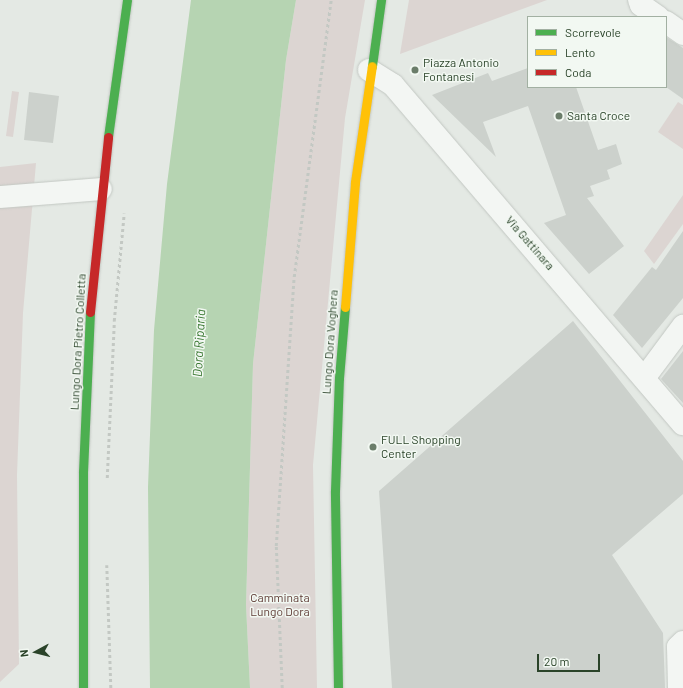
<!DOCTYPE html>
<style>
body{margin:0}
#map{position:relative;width:683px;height:688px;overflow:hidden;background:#e4e9e4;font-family:Barlow,sans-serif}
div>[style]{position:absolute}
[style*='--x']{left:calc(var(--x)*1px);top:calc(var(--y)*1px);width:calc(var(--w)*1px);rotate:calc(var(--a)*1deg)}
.green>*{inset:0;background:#dcd5d2}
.water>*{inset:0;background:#b6d4b2}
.building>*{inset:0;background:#ccd1cc}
.path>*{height:2.5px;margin-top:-1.25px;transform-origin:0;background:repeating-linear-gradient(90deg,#c3c8c3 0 3px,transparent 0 6px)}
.roads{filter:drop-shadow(0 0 1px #c2c7c2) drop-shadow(0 0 1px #c2c7c2)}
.street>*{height:22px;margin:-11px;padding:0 11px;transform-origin:11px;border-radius:11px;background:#f3f6f3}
.fast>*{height:9px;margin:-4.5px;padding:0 4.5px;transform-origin:4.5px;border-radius:4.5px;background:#4caf50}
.slow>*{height:9px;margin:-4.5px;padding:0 4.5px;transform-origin:4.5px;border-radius:4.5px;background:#ffc107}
.jam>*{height:9px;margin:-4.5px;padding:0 4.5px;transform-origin:4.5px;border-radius:4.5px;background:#c62828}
.dots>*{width:11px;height:11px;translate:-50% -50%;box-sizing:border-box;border:2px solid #f2f8f2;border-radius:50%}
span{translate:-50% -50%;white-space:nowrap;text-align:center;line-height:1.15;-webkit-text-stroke:3px #f2f8f2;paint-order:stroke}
.poi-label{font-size:12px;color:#2a4329}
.left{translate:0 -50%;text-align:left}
.street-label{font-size:12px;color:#2a4329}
.park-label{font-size:12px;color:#5f3c36}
.water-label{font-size:13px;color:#3a7832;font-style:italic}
.legend{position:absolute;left:527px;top:16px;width:140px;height:72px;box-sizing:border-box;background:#f2f8f2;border:1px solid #a2b0a2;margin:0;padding:5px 7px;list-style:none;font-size:12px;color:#2a4329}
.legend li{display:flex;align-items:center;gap:8px;height:20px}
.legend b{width:20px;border:1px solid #a2b0a2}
.north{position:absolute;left:16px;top:632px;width:40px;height:40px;-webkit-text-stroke:3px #f2f8f2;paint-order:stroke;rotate:263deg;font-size:11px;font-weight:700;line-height:16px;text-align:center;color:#2a4329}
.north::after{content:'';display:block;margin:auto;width:14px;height:18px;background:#2a4329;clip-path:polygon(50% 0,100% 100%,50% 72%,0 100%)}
.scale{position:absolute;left:537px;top:654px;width:63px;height:18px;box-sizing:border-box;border:2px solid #2a4329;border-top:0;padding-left:5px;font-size:12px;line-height:14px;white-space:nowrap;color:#2a4329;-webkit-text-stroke:3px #f2f8f2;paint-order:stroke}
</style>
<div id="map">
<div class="green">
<div style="clip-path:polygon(296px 0,365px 0,345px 118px,313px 465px,317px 688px,250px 688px,246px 605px,253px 364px,286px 60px)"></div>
<div style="clip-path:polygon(409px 0,547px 0,400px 54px)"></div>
<div style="clip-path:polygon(12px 91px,19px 92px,13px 137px,6px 136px)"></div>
<div style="clip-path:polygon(678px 102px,683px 105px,683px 149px,658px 132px)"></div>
<div style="clip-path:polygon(36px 163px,23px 313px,17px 475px,19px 664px,0 682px,0 167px)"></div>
<div style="clip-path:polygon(683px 195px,683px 224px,654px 264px,644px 251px)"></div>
</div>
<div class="water">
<div style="clip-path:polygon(191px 0,296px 0,286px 60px,253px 364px,246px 605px,250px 688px,150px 688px,148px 487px,154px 330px,167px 184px)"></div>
</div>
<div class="building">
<div style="clip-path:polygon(666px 37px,683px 48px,683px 99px,666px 87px)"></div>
<div style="clip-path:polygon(528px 68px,528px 87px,576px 87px,598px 150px,616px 144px,622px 164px,607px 170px,610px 179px,590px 186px,594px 196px,587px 198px,624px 246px,589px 274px,544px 223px,566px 215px,528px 106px,483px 122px,496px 157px,432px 95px,488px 73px,492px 81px)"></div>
<div style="clip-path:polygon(29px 92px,59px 96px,53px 143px,24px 140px)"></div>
<div style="clip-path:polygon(683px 231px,683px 298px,642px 348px,613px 315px,652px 267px,656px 270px)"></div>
<div style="clip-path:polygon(573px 321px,683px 461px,683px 494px,612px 555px,663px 633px,665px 688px,392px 688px,379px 491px)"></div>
<div style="clip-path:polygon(683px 351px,683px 403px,661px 379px)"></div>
</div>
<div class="path">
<div style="--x:107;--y:478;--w:157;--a:-87.4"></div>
<div style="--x:114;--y:321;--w:108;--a:-84.7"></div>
<div style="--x:107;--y:565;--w:123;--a:88.1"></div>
<div style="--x:282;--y:688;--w:142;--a:-92.4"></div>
<div style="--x:276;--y:546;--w:270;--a:-86.2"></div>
<div style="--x:294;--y:277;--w:279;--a:-82.4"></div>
</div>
<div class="roads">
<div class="street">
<div style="--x:639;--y:0;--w:5;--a:68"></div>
<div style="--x:641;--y:5;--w:21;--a:35"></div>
<div style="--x:666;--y:22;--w:21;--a:35"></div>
<div style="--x:369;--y:70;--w:28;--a:32"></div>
<div style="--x:393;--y:85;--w:446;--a:49.5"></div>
<div style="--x:0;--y:197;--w:101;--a:-4.5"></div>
<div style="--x:645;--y:377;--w:64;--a:-53.3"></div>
<div style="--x:679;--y:688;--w:41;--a:-91.4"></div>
<div style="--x:678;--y:647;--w:7;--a:-45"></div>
</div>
<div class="fast">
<div style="--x:372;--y:66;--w:67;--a:-82.2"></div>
<div style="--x:108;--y:137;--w:138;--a:-82.1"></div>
<div style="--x:83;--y:688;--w:216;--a:-90"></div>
<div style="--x:83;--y:472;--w:160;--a:-87.5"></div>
<div style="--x:338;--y:688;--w:197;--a:-90.9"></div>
<div style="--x:335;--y:491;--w:113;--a:-88"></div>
<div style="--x:339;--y:378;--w:71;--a:-85.2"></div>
</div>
<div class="slow">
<div style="--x:345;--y:307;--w:125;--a:-85.4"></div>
<div style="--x:355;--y:182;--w:117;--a:-81.7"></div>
</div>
<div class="jam">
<div style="--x:90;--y:312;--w:176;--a:-84.1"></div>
</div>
</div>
<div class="dots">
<div style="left:415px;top:70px;background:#6b7d6a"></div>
<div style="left:559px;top:116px;background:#6b7d6a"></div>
<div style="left:373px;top:447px;background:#6b7d6a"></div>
</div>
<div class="poi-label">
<span class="left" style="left:423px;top:70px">Piazza Antonio<br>Fontanesi</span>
<span class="left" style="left:567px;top:116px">Santa Croce</span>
<span class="left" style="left:381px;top:447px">FULL Shopping<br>Center</span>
</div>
<div class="street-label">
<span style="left:530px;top:243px;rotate:49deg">Via Gattinara</span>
<span style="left:78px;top:342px;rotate:-87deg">Lungo Dora Pietro Colletta</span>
<span style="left:330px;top:342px;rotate:-86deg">Lungo Dora Voghera</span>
</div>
<div class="park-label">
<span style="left:280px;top:605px">Camminata<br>Lungo Dora</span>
</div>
<div class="water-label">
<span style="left:199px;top:343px;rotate:-87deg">Dora Riparia</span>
</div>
<ul class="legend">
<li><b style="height:5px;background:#4caf50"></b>Scorrevole</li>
<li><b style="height:5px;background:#ffc107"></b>Lento</li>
<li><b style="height:5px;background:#c62828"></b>Coda</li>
</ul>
<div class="north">N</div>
<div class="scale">20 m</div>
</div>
